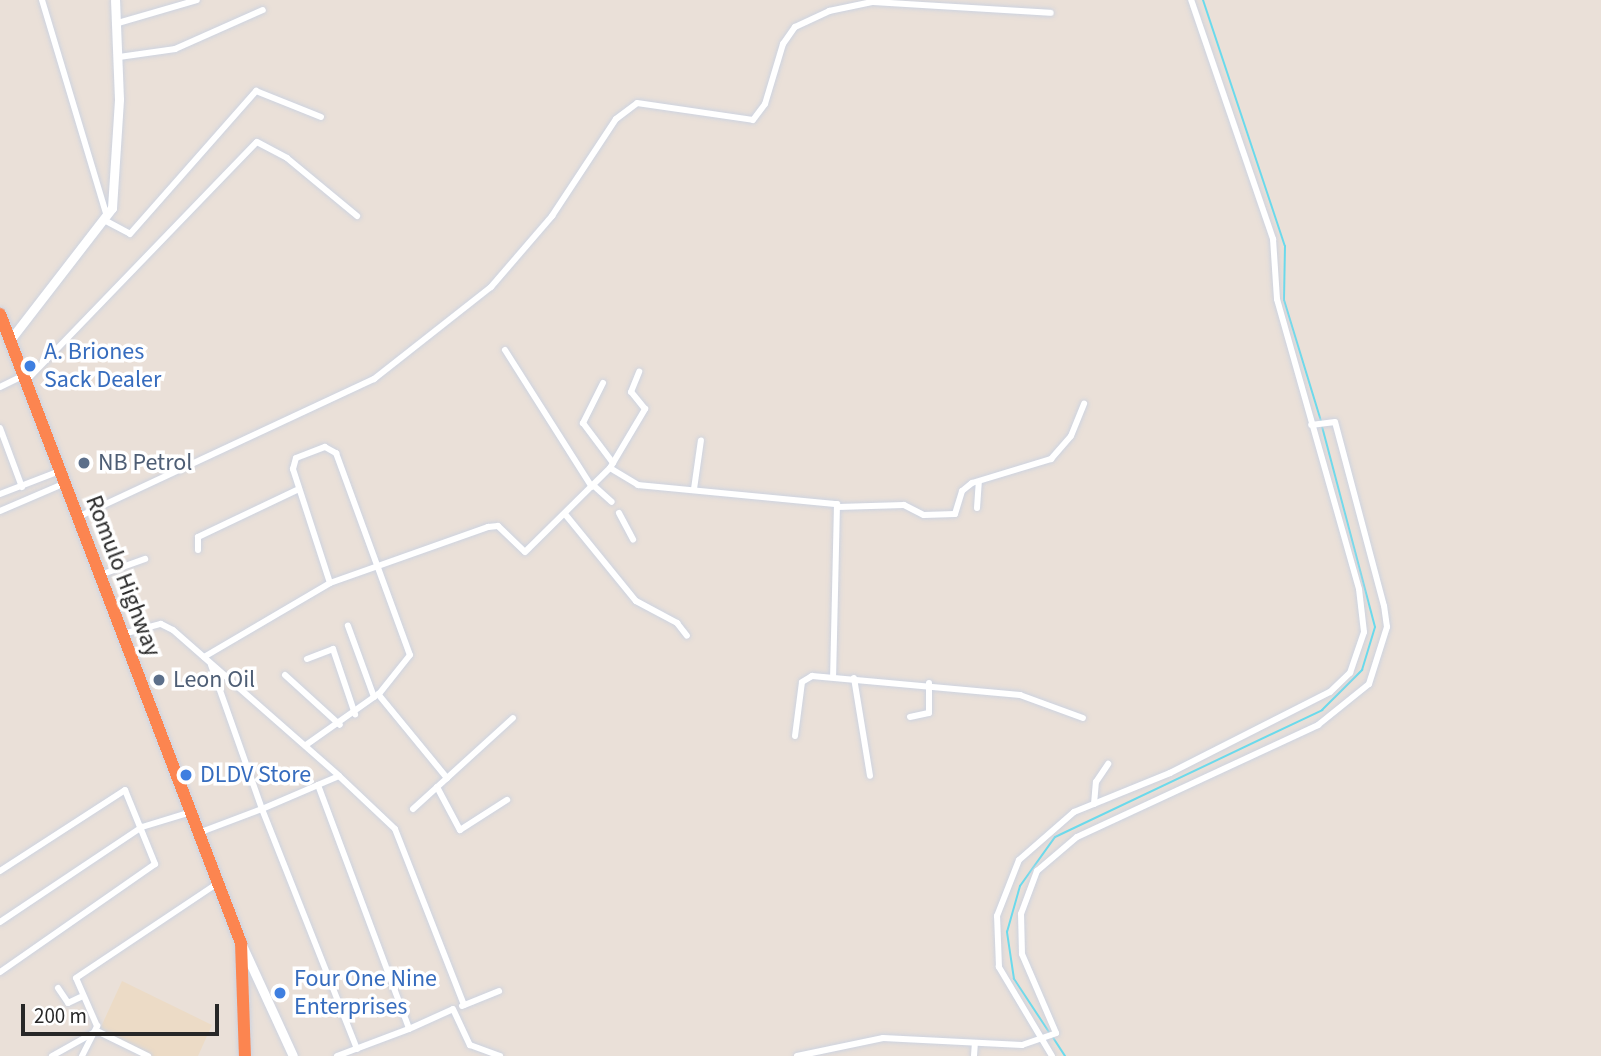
<!DOCTYPE html>
<style>
body{margin:0}
#map{position:relative;width:1601px;height:1056px;overflow:hidden;background:#eae0d8;font-family:"Source Sans 3",sans-serif}
div>[style]{position:absolute}
[style*='--x']{left:calc(var(--x)*1px);top:calc(var(--y)*1px);width:calc(var(--w)*1px);rotate:calc(var(--a)*1deg)}
.education>*{inset:0;background:#ecdbc6}
.stream>*{height:2px;margin:-1px;padding:0 1px;transform-origin:1px;border-radius:1px;background:#6adaec}
.roads{filter:drop-shadow(0 0 2px #cdd3e0) drop-shadow(0 0 2px #cdd3e0)}
.street>*{height:6px;margin:-3px;padding:0 3px;transform-origin:3px;border-radius:3px;background:#fff}
.secondary>*{height:9px;margin:-4.5px;padding:0 4.5px;transform-origin:4.5px;border-radius:4.5px;background:#fff}
.highway>*{height:12px;margin:-6px;padding:0 6px;transform-origin:6px;border-radius:6px;background:#fc8550}
.dots>*{width:19px;height:19px;translate:-50% -50%;box-sizing:border-box;border:4px solid #fff;border-radius:50%}
span{translate:-50% -50%;white-space:nowrap;text-align:center;line-height:1.15;-webkit-text-stroke:7px #fff;paint-order:stroke}
.shop-label{font-size:24px;color:#366cbe}
.left{translate:0 -50%;text-align:left}
.service-label{font-size:24px;color:#4e5e75}
.street-label{font-size:24px;color:#272727}
.scale{position:absolute;left:21px;top:1004px;width:198px;height:32px;box-sizing:border-box;border:4px solid #272727;border-top:0;padding-left:9px;font-size:21px;line-height:24px;white-space:nowrap;color:#272727;-webkit-text-stroke:5px #fff;paint-order:stroke}
</style>
<div id="map">
<div class="education">
<div style="clip-path:polygon(122px 981px,212px 1025px,198px 1056px,152px 1056px,100px 1029px)"></div>
</div>
<div class="stream">
<div style="--x:1203;--y:0;--w:259;--a:71.6"></div>
<div style="--x:1285;--y:246;--w:54;--a:91.1"></div>
<div style="--x:1284;--y:300;--w:127;--a:73"></div>
<div style="--x:1049;--y:1032;--w:64;--a:-123.4"></div>
<div style="--x:1014;--y:979;--w:48;--a:-98.5"></div>
<div style="--x:1007;--y:932;--w:48;--a:-74.2"></div>
<div style="--x:1020;--y:886;--w:60;--a:-54.5"></div>
<div style="--x:1055;--y:837;--w:296;--a:-25.4"></div>
<div style="--x:1322;--y:710;--w:57;--a:-45"></div>
<div style="--x:1362;--y:670;--w:45;--a:-73.2"></div>
<div style="--x:1375;--y:627;--w:208;--a:-104.8"></div>
<div style="--x:1052;--y:1036;--w:24;--a:57"></div>
</div>
<div class="roads">
<div class="street">
<div style="--x:42;--y:0;--w:226;--a:73.3"></div>
<div style="--x:118;--y:23;--w:82;--a:-16.2"></div>
<div style="--x:119;--y:57;--w:57;--a:-8.1"></div>
<div style="--x:175;--y:49;--w:96;--a:-23.9"></div>
<div style="--x:106;--y:221;--w:27;--a:28"></div>
<div style="--x:130;--y:234;--w:191;--a:-48.6"></div>
<div style="--x:256;--y:91;--w:70;--a:21.8"></div>
<div style="--x:505;--y:350;--w:162;--a:57.6"></div>
<div style="--x:26;--y:381;--w:332;--a:-46"></div>
<div style="--x:257;--y:142;--w:34;--a:28"></div>
<div style="--x:287;--y:158;--w:91;--a:39.6"></div>
<div style="--x:603;--y:383;--w:45;--a:116.6"></div>
<div style="--x:583;--y:423;--w:50;--a:53.1"></div>
<div style="--x:0;--y:387;--w:25;--a:-26"></div>
<div style="--x:0;--y:428;--w:63;--a:69.6"></div>
<div style="--x:610;--y:468;--w:69;--a:-59.3"></div>
<div style="--x:645;--y:409;--w:22;--a:-129"></div>
<div style="--x:631;--y:392;--w:22;--a:-68"></div>
<div style="--x:593;--y:485;--w:25;--a:42"></div>
<div style="--x:694;--y:489;--w:49;--a:-81.9"></div>
<div style="--x:0;--y:494;--w:64;--a:-21"></div>
<div style="--x:838;--y:507;--w:66;--a:-1.7"></div>
<div style="--x:904;--y:505;--w:22;--a:27"></div>
<div style="--x:924;--y:515;--w:31;--a:-2"></div>
<div style="--x:955;--y:514;--w:24;--a:-73"></div>
<div style="--x:962;--y:491;--w:13;--a:-39"></div>
<div style="--x:972;--y:483;--w:83;--a:-16.9"></div>
<div style="--x:1051;--y:459;--w:30;--a:-49"></div>
<div style="--x:1071;--y:436;--w:35;--a:-68"></div>
<div style="--x:977;--y:508;--w:26;--a:-86"></div>
<div style="--x:0;--y:511;--w:71;--a:-23.3"></div>
<div style="--x:619;--y:513;--w:30;--a:62"></div>
<div style="--x:565;--y:514;--w:112;--a:50.8"></div>
<div style="--x:636;--y:601;--w:47;--a:28.2"></div>
<div style="--x:677;--y:623;--w:16;--a:52"></div>
<div style="--x:78;--y:517;--w:327;--a:-25"></div>
<div style="--x:374;--y:379;--w:149;--a:-38.2"></div>
<div style="--x:491;--y:287;--w:94;--a:-49.3"></div>
<div style="--x:552;--y:216;--w:116;--a:-56.6"></div>
<div style="--x:616;--y:119;--w:26;--a:-37"></div>
<div style="--x:637;--y:103;--w:117;--a:8.3"></div>
<div style="--x:753;--y:120;--w:20;--a:-53"></div>
<div style="--x:765;--y:104;--w:63;--a:-73.3"></div>
<div style="--x:783;--y:44;--w:21;--a:-55"></div>
<div style="--x:795;--y:27;--w:38;--a:-25"></div>
<div style="--x:829;--y:11;--w:44;--a:-11.8"></div>
<div style="--x:872;--y:2;--w:179;--a:3.5"></div>
<div style="--x:198;--y:550;--w:13;--a:-90"></div>
<div style="--x:198;--y:537;--w:110;--a:-25.4"></div>
<div style="--x:100;--y:575;--w:48;--a:-19.6"></div>
<div style="--x:330;--y:583;--w:120;--a:-108"></div>
<div style="--x:293;--y:469;--w:11;--a:-75"></div>
<div style="--x:296;--y:458;--w:31;--a:-21"></div>
<div style="--x:325;--y:447;--w:13;--a:29"></div>
<div style="--x:336;--y:453;--w:215;--a:69.9"></div>
<div style="--x:410;--y:655;--w:50;--a:128.5"></div>
<div style="--x:123;--y:634;--w:39;--a:-15"></div>
<div style="--x:161;--y:624;--w:13;--a:27"></div>
<div style="--x:173;--y:630;--w:221;--a:41.3"></div>
<div style="--x:339;--y:776;--w:23;--a:157"></div>
<div style="--x:204;--y:657;--w:146;--a:-30.4"></div>
<div style="--x:330;--y:583;--w:168;--a:-19.5"></div>
<div style="--x:488;--y:527;--w:10;--a:-6"></div>
<div style="--x:498;--y:526;--w:37;--a:44"></div>
<div style="--x:525;--y:552;--w:120;--a:-44.7"></div>
<div style="--x:610;--y:468;--w:33;--a:31"></div>
<div style="--x:638;--y:485;--w:200;--a:5.5"></div>
<div style="--x:837;--y:504;--w:172;--a:91.3"></div>
<div style="--x:307;--y:659;--w:28;--a:-21"></div>
<div style="--x:333;--y:649;--w:69;--a:71.3"></div>
<div style="--x:285;--y:675;--w:74;--a:42.3"></div>
<div style="--x:854;--y:678;--w:99;--a:80.7"></div>
<div style="--x:378;--y:694;--w:109;--a:50.6"></div>
<div style="--x:910;--y:717;--w:19;--a:-12"></div>
<div style="--x:929;--y:713;--w:30;--a:-90"></div>
<div style="--x:795;--y:736;--w:54;--a:-82.6"></div>
<div style="--x:802;--y:682;--w:12;--a:-31"></div>
<div style="--x:812;--y:676;--w:209;--a:5.2"></div>
<div style="--x:1020;--y:695;--w:67;--a:20.1"></div>
<div style="--x:306;--y:745;--w:83;--a:-35.2"></div>
<div style="--x:374;--y:697;--w:76;--a:-110.1"></div>
<div style="--x:339;--y:776;--w:77;--a:43.4"></div>
<div style="--x:395;--y:829;--w:189;--a:68.6"></div>
<div style="--x:437;--y:787;--w:49;--a:61.9"></div>
<div style="--x:460;--y:830;--w:56;--a:-32.6"></div>
<div style="--x:1094;--y:804;--w:22;--a:-85"></div>
<div style="--x:1096;--y:782;--w:22;--a:-56"></div>
<div style="--x:413;--y:809;--w:135;--a:-42.3"></div>
<div style="--x:201;--y:832;--w:65;--a:-20.7"></div>
<div style="--x:262;--y:809;--w:153;--a:-109.5"></div>
<div style="--x:0;--y:871;--w:149;--a:-32.9"></div>
<div style="--x:125;--y:790;--w:80;--a:67.9"></div>
<div style="--x:155;--y:864;--w:189;--a:145.1"></div>
<div style="--x:0;--y:922;--w:171;--a:-33.8"></div>
<div style="--x:142;--y:827;--w:51;--a:-17"></div>
<div style="--x:58;--y:988;--w:18;--a:56"></div>
<div style="--x:68;--y:1003;--w:14;--a:-25"></div>
<div style="--x:462;--y:1006;--w:40;--a:-22"></div>
<div style="--x:357;--y:1049;--w:258;--a:-111.6"></div>
<div style="--x:262;--y:809;--w:61;--a:-23.2"></div>
<div style="--x:318;--y:785;--w:260;--a:69.5"></div>
<div style="--x:409;--y:1029;--w:48;--a:-24.4"></div>
<div style="--x:453;--y:1009;--w:40;--a:65"></div>
<div style="--x:470;--y:1045;--w:32;--a:20"></div>
<div style="--x:52;--y:1056;--w:51;--a:-29.1"></div>
<div style="--x:97;--y:1031;--w:57;--a:26.1"></div>
<div style="--x:82;--y:1056;--w:34;--a:-63"></div>
<div style="--x:97;--y:1026;--w:52;--a:-113.6"></div>
<div style="--x:76;--y:978;--w:171;--a:-33.8"></div>
<div style="--x:337;--y:1056;--w:77;--a:-20.6"></div>
<div style="--x:797;--y:1056;--w:88;--a:-11.8"></div>
<div style="--x:883;--y:1038;--w:139;--a:2.9"></div>
<div style="--x:1022;--y:1045;--w:36;--a:-19"></div>
<div style="--x:1056;--y:1033;--w:86;--a:-113.3"></div>
<div style="--x:1022;--y:954;--w:40;--a:-91.4"></div>
<div style="--x:1021;--y:914;--w:46;--a:-69.6"></div>
<div style="--x:1037;--y:871;--w:52;--a:-40.4"></div>
<div style="--x:1077;--y:837;--w:266;--a:-24.9"></div>
<div style="--x:1318;--y:725;--w:65;--a:-38.8"></div>
<div style="--x:1369;--y:684;--w:60;--a:-72.5"></div>
<div style="--x:1387;--y:627;--w:21;--a:-98"></div>
<div style="--x:1384;--y:606;--w:190;--a:-104.9"></div>
<div style="--x:1335;--y:422;--w:24;--a:173"></div>
<div style="--x:974;--y:1056;--w:13;--a:-86"></div>
<div style="--x:1052;--y:1056;--w:104;--a:-120.8"></div>
<div style="--x:999;--y:967;--w:51;--a:-92.2"></div>
<div style="--x:997;--y:916;--w:60;--a:-68.6"></div>
<div style="--x:1019;--y:860;--w:73;--a:-41.1"></div>
<div style="--x:1074;--y:812;--w:104;--a:-22.1"></div>
<div style="--x:1170;--y:773;--w:179;--a:-26.9"></div>
<div style="--x:1330;--y:692;--w:28;--a:-44"></div>
<div style="--x:1350;--y:673;--w:43;--a:-71.1"></div>
<div style="--x:1364;--y:632;--w:43;--a:-96.6"></div>
<div style="--x:1359;--y:589;--w:301;--a:-105.8"></div>
<div style="--x:1277;--y:299;--w:60;--a:-93.8"></div>
<div style="--x:1273;--y:239;--w:253;--a:-108.9"></div>
</div>
<div class="secondary">
<div style="--x:10;--y:340;--w:167;--a:-52.3"></div>
<div style="--x:112;--y:208;--w:109;--a:-86.3"></div>
<div style="--x:119;--y:99;--w:99;--a:-92.3"></div>
<div style="--x:241;--y:943;--w:124;--a:65.3"></div>
</div>
<div class="highway">
<div style="--x:0;--y:314;--w:674;--a:69.04"></div>
<div style="--x:241;--y:943;--w:113;--a:88"></div>
</div>
</div>
<div class="dots">
<div style="left:30px;top:366px;background:#3f7fe0"></div>
<div style="left:84px;top:463px;background:#5c6f8a"></div>
<div style="left:159px;top:680px;background:#5c6f8a"></div>
<div style="left:186px;top:775px;background:#3f7fe0"></div>
<div style="left:280px;top:993px;background:#3f7fe0"></div>
</div>
<div class="shop-label">
<span class="left" style="left:44px;top:366px">A. Briones<br>Sack Dealer</span>
<span class="left" style="left:200px;top:775px">DLDV Store</span>
<span class="left" style="left:294px;top:993px">Four One Nine<br>Enterprises</span>
</div>
<div class="service-label">
<span class="left" style="left:98px;top:463px">NB Petrol</span>
<span class="left" style="left:173px;top:680px">Leon Oil</span>
</div>
<div class="street-label">
<span style="left:123px;top:576px;rotate:69deg">Romulo Highway</span>
</div>
<div class="scale">200 m</div>
</div>
